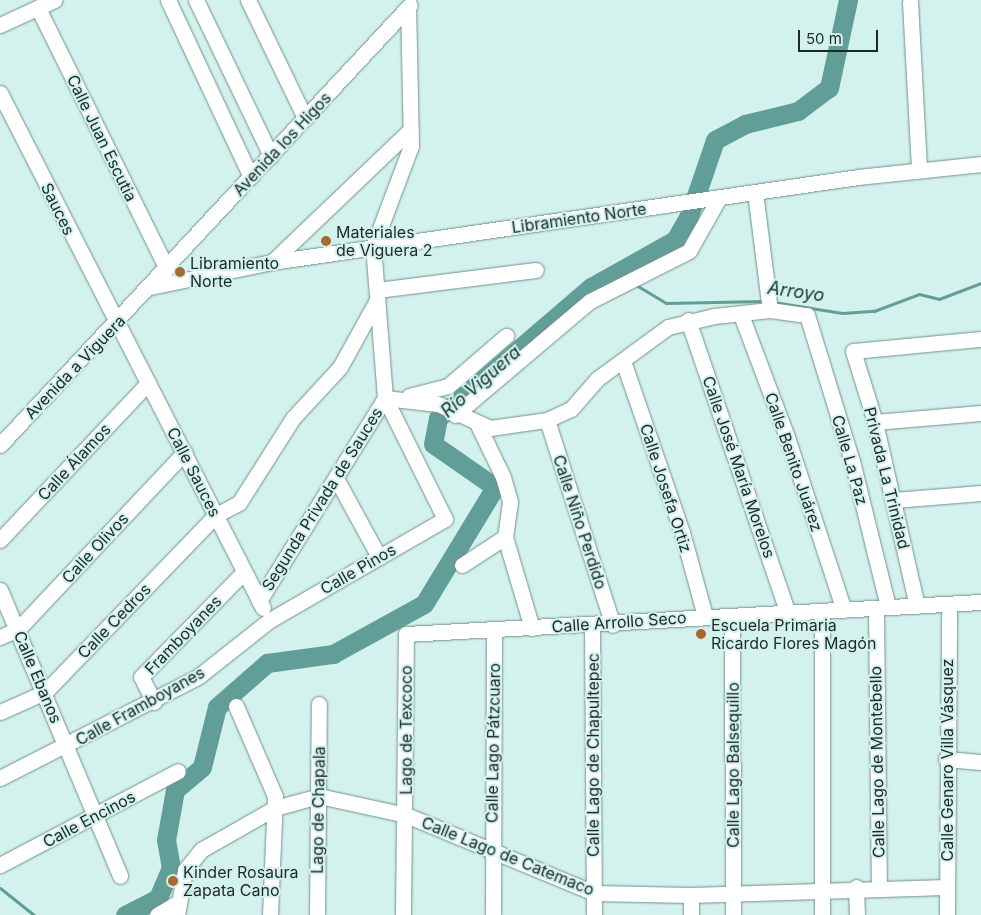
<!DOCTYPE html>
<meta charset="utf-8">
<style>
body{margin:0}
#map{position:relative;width:981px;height:915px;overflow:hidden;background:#d3f2ee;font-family:Inter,sans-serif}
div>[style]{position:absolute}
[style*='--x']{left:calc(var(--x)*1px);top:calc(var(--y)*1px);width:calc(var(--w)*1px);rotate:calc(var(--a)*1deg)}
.stream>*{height:3px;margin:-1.5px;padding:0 1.5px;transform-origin:1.5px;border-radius:1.5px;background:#629e98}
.river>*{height:19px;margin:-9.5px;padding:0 9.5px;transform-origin:9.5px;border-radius:9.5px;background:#629e98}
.roads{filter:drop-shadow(0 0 1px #738f8c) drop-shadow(0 0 1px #738f8c)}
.minor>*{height:15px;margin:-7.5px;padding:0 7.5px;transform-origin:7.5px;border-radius:7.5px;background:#fff}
.dots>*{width:14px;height:14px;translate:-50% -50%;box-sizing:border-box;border:2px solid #d3f2ee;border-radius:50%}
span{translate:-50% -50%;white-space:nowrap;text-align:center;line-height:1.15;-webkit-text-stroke:4px #d3f2ee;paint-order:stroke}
.street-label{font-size:16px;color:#1d2927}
.poi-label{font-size:16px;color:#1d2927}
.left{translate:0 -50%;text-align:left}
.water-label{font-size:18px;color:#173633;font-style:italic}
.scale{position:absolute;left:798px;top:30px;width:80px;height:22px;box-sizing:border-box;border:2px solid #1d2927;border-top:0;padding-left:6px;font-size:15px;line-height:18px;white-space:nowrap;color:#1d2927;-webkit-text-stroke:4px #d3f2ee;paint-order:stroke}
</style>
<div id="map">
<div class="stream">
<div style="--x:613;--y:276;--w:8;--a:50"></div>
<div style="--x:636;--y:285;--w:35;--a:31"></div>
<div style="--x:666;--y:303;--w:98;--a:-1.2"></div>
<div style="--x:773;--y:302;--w:70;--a:9.1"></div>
<div style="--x:842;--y:313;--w:32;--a:-4"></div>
<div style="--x:874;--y:311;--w:48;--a:-20.7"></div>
<div style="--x:919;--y:294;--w:21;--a:14"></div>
<div style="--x:939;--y:299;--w:45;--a:-20.9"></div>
<div style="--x:0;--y:888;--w:43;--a:38.5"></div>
</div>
<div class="river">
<div style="--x:125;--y:915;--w:37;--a:-27"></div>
<div style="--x:158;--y:898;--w:33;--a:-67"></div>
<div style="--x:171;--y:868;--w:28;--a:-100"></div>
<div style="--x:166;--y:840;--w:51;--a:-79.8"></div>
<div style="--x:175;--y:790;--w:35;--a:-40"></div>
<div style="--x:202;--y:767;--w:62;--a:-76"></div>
<div style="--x:217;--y:707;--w:67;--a:-41.3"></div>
<div style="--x:267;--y:663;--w:67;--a:-7.8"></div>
<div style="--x:333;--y:654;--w:104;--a:-28.8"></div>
<div style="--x:424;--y:604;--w:137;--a:-58.7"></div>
<div style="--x:495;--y:487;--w:75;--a:-145.3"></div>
<div style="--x:433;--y:444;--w:26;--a:-79"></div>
<div style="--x:438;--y:418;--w:201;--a:-40.6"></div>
<div style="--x:591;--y:287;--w:96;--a:-29.2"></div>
<div style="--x:675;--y:240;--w:28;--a:-60"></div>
<div style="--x:689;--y:216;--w:80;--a:-71.1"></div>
<div style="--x:715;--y:140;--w:34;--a:-28"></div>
<div style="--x:745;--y:124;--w:55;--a:-13.8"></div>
<div style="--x:798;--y:111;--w:39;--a:-37"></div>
<div style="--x:829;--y:88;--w:90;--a:-77.8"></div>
</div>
<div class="roads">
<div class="minor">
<div style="--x:168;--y:0;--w:195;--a:64.9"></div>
<div style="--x:196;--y:0;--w:173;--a:64.3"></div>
<div style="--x:248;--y:0;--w:131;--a:64.2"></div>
<div style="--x:910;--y:2;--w:167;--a:86.9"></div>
<div style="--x:38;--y:8;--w:291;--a:63.7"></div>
<div style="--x:0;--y:25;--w:60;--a:-24.8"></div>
<div style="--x:0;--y:93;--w:578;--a:62.95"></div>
<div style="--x:755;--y:192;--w:119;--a:82.8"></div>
<div style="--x:272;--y:262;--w:192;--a:-43.7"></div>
<div style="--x:150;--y:287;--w:125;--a:-11.6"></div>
<div style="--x:272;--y:262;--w:592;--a:-8.25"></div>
<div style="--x:858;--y:177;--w:124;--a:-6"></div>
<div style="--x:377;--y:290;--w:160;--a:-7.2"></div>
<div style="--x:741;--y:315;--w:130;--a:69.3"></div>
<div style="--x:787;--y:437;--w:182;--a:71.8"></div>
<div style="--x:688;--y:320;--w:310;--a:71.2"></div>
<div style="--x:623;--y:361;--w:181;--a:71"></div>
<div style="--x:682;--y:532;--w:87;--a:74.7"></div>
<div style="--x:409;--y:396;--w:40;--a:-14.4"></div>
<div style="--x:448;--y:386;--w:77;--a:-40.8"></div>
<div style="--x:455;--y:415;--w:177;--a:-40.2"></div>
<div style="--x:590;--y:301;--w:111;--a:-26.8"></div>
<div style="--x:689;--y:251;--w:61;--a:-60.5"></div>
<div style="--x:547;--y:420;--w:215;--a:72.2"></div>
<div style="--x:875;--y:422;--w:106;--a:-4.9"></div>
<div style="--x:477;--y:423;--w:60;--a:64.3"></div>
<div style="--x:503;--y:477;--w:26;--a:74"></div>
<div style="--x:510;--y:502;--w:35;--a:98"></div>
<div style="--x:505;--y:537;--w:95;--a:73.5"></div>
<div style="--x:0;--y:445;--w:601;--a:-47.02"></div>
<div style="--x:337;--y:480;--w:88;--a:61.4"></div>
<div style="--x:894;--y:500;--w:87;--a:-4.6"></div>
<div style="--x:0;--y:540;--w:216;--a:-46.7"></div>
<div style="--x:462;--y:565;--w:51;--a:-33.1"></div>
<div style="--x:0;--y:590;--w:310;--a:67.2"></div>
<div style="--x:259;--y:601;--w:239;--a:-58.2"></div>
<div style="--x:385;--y:398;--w:53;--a:6.5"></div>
<div style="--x:438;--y:404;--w:57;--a:24.8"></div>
<div style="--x:490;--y:428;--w:58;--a:-8"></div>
<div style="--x:547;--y:420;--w:26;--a:-25"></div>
<div style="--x:571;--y:409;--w:40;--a:-49"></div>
<div style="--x:597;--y:379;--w:88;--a:-36.2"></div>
<div style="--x:668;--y:327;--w:47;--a:-13.4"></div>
<div style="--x:714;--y:316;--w:56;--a:-6.1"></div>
<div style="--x:770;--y:310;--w:37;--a:8"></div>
<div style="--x:807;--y:315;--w:153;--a:72.9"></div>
<div style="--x:852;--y:461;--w:150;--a:76.1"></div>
<div style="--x:917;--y:606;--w:189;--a:-102.9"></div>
<div style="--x:875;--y:422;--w:74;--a:-107.2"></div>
<div style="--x:853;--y:351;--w:129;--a:-5.4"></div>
<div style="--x:876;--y:609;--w:277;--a:89.4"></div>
<div style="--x:822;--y:612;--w:303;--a:90"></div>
<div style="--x:732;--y:616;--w:299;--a:89.8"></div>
<div style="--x:592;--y:626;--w:289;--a:89.6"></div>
<div style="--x:0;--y:637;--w:20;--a:-24"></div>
<div style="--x:18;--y:629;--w:243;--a:-46.7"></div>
<div style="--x:154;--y:702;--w:28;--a:-117"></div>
<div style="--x:141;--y:677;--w:147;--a:-45.6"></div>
<div style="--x:236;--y:706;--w:98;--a:66.6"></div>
<div style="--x:275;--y:796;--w:119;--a:92.4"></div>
<div style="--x:0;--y:712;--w:49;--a:-24"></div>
<div style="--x:45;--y:692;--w:246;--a:-46"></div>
<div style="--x:216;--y:515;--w:26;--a:-28"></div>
<div style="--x:239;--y:503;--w:101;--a:-57.6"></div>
<div style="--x:293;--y:418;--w:69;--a:-47.3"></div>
<div style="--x:340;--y:367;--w:77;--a:-61.1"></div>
<div style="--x:946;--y:759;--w:35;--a:5"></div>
<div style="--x:0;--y:778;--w:224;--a:-27.1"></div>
<div style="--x:199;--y:676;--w:90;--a:-38.3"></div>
<div style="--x:270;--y:620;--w:202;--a:-30"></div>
<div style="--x:445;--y:519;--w:135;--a:-116.4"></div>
<div style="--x:385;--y:398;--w:151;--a:-94.5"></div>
<div style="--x:373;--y:247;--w:108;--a:-69.4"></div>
<div style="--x:411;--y:146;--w:139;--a:-91.2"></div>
<div style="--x:0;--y:865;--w:201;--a:-27.8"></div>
<div style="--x:856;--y:887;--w:28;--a:88"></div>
<div style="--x:691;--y:895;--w:20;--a:90"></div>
<div style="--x:157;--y:915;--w:23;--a:-31"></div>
<div style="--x:177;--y:915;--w:46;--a:-79.9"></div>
<div style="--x:185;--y:870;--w:26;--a:-51"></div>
<div style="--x:201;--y:850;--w:85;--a:-29.6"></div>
<div style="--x:275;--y:808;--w:46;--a:-15.3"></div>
<div style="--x:319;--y:796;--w:89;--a:12.3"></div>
<div style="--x:406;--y:815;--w:204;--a:22.5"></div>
<div style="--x:594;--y:893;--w:97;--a:1.2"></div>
<div style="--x:691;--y:895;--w:255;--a:-1.8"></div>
<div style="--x:317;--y:915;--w:211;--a:-89.5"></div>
<div style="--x:403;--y:915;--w:281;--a:-89.4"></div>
<div style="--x:406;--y:634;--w:576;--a:-3.19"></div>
<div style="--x:493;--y:915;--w:285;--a:-89.8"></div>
<div style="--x:947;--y:915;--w:311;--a:-89.6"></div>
</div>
</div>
<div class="dots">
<div style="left:326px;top:241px;background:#a76a2e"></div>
<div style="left:180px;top:272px;background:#a76a2e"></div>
<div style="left:701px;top:634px;background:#a76a2e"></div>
<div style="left:173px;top:881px;background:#a76a2e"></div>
</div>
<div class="street-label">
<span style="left:102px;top:138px;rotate:64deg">Calle Juan Escutia</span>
<span style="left:282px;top:144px;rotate:-47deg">Avenida los Higos</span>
<span style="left:58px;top:209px;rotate:64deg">Sauces</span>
<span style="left:579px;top:218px;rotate:-8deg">Libramiento Norte</span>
<span style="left:75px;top:367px;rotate:-46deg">Avenida a Viguera</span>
<span style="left:850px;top:460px;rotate:74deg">Calle La Paz</span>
<span style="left:74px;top:462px;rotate:-47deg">Calle Álamos</span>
<span style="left:794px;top:462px;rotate:71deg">Calle Benito Juárez</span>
<span style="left:739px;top:467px;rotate:71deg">Calle José María Morelos</span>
<span style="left:194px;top:472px;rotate:63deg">Calle Sauces</span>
<span style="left:887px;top:478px;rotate:76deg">Privada La Trinidad</span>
<span style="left:666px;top:488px;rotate:72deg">Calle Josefa Ortiz</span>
<span style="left:322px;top:499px;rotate:-58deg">Segunda Privada de Sauces</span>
<span style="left:580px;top:522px;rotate:72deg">Calle Niño Perdido</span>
<span style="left:95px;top:548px;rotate:-47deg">Calle Olivos</span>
<span style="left:358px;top:569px;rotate:-30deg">Calle Pinos</span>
<span style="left:114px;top:621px;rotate:-46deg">Calle Cedros</span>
<span style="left:619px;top:622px;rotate:-4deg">Calle Arrollo Seco</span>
<span style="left:183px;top:635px;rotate:-46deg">Framboyanes</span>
<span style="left:38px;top:677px;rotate:67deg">Calle Ebanos</span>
<span style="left:140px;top:706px;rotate:-29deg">Calle Framboyanes</span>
<span style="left:406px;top:730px;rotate:-90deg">Lago de Texcoco</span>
<span style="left:493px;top:743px;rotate:-89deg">Calle Lago Pátzcuaro</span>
<span style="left:593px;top:755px;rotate:-90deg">Calle Lago de Chapultepec</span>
<span style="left:947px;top:760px;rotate:-90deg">Calle Genaro Villa Vásquez</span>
<span style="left:877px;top:762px;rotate:-91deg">Calle Lago de Montebello</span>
<span style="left:733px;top:765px;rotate:-90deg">Calle Lago Balsequillo</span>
<span style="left:318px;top:810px;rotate:-89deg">Lago de Chapala</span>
<span style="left:89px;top:819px;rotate:-28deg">Calle Encinos</span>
<span style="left:508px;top:856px;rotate:22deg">Calle Lago de Catemaco</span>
</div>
<div class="poi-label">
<span class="left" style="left:336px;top:241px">Materiales<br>de Viguera 2</span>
<span class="left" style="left:190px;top:272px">Libramiento<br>Norte</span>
<span class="left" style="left:711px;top:634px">Escuela Primaria<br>Ricardo Flores Magón</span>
<span class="left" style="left:183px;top:881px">Kinder Rosaura<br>Zapata Cano</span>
</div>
<div class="water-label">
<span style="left:796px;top:292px;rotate:8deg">Arroyo</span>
<span style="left:481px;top:382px;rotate:-41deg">Río Viguera</span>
</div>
<div class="scale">50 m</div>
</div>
